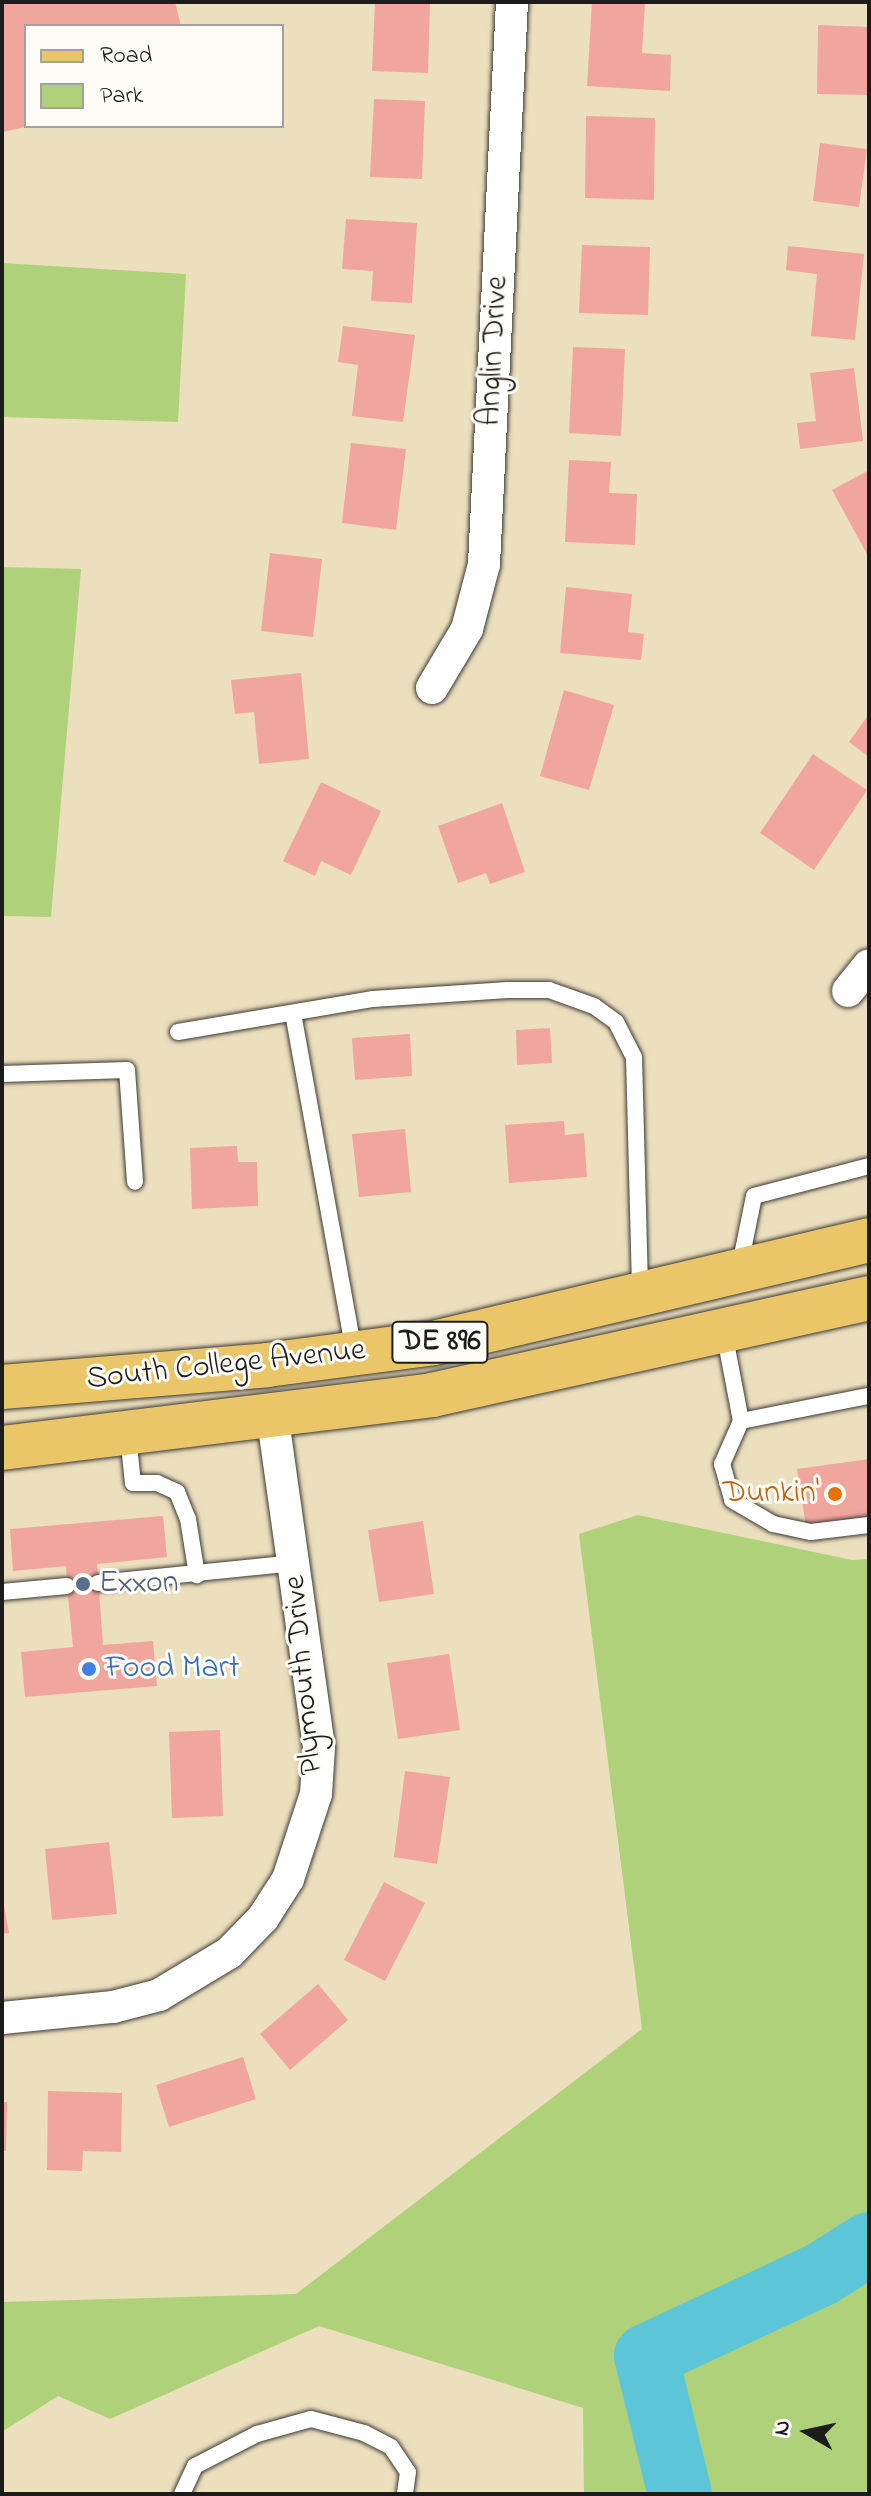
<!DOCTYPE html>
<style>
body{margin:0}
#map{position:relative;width:871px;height:2496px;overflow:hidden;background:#ecdfbe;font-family:"Indie Flower",sans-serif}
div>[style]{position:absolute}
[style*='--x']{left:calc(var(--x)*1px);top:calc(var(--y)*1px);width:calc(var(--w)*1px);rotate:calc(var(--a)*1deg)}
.green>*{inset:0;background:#afd17a}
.river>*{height:64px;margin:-32px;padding:0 32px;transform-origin:32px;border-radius:32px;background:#5cc5d8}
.building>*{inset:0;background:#f0a69d}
.roads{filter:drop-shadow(0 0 2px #3b3934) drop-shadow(0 0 2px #3b3934)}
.service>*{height:16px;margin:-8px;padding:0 8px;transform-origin:8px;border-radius:8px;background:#fff}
.minor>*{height:32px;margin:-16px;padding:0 16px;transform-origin:16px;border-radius:16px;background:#fff}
.primary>*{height:44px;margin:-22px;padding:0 22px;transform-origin:22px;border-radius:22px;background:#ebc669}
.dots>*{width:22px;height:22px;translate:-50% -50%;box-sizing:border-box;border:4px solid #fdfcf7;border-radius:50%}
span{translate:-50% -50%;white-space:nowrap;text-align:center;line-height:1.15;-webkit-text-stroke:6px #fdfcf7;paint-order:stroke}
.shield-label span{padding:2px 6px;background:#fdfcf7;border:2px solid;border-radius:6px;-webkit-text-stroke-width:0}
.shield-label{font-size:30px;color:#1c1c1c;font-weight:700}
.street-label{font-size:32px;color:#1c1c1c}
.food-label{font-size:32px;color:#c56008}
.right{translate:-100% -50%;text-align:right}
.service-label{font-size:32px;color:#4e5e75}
.left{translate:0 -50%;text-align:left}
.shop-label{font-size:32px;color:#366cbe}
.frame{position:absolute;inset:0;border:4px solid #1c1c1c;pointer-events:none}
.legend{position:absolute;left:24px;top:24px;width:260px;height:104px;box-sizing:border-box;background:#fdfcf7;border:2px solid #a3a29f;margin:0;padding:10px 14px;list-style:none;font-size:24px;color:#1c1c1c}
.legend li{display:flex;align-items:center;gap:16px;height:40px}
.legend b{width:40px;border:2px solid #a3a29f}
.north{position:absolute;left:767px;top:2392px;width:80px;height:80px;-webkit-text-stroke:6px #fdfcf7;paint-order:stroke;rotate:279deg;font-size:22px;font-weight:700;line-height:32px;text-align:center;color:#1c1c1c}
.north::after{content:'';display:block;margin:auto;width:28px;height:36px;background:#1c1c1c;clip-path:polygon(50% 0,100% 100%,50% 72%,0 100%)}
</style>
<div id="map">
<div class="green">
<div style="clip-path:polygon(2px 263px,186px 274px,178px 422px,2px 417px)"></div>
<div style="clip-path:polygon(2px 567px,81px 569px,51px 917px,2px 916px)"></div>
<div style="clip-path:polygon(638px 1515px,852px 1560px,869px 1559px,869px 2485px,865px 2494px,584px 2494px,583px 2408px,319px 2326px,110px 2419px,58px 2396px,2px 2432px,2px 2302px,296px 2294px,642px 2029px,579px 1534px)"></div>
</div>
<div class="river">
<div style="--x:680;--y:2494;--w:142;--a:-103.8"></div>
<div style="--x:646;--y:2356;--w:192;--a:-25"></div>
<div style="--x:820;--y:2275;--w:58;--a:-32.3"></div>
</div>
<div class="building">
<div style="clip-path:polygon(2px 2px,175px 2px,181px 26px,26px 26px,26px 127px,2px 132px)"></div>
<div style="clip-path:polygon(375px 2px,430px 2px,428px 73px,372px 71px)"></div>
<div style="clip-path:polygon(592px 2px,645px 4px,642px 53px,671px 55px,670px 91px,587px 86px)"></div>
<div style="clip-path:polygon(818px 25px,869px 27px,868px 95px,817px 94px)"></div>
<div style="clip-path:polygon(374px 99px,425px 101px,422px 179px,370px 177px)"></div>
<div style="clip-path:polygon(586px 116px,655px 118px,654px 200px,585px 198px)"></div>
<div style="clip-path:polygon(820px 143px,867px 149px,859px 207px,813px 201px)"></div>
<div style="clip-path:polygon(346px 219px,417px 223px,412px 303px,371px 301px,373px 271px,342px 269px)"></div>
<div style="clip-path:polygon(582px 245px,650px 247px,648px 315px,579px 313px)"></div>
<div style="clip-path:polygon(788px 246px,864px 254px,855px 340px,811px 336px,817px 274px,786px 270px)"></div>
<div style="clip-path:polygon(343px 326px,415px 335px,403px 422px,352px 416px,358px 365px,338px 362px)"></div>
<div style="clip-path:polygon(573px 347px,625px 349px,621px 436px,569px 433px)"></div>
<div style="clip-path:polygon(854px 368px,863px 441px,800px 449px,797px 423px,816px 421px,810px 373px)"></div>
<div style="clip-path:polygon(351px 443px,406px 449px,396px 530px,342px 523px)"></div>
<div style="clip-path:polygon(569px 460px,611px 462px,609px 493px,637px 494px,635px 545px,565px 542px)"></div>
<div style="clip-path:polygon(869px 470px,869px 558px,832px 490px)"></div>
<div style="clip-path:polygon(270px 553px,322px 559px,313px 637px,261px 631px)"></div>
<div style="clip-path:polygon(566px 587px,632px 594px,628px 632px,644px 634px,641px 660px,560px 653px)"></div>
<div style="clip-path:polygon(301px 673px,309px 759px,259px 764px,254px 712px,235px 714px,231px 680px)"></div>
<div style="clip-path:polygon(564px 690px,614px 705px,589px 790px,540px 776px)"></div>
<div style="clip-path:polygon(869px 714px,869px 757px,849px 742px)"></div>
<div style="clip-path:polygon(813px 754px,867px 790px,814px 870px,760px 833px)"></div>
<div style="clip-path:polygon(321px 782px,381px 811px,351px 875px,321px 861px,315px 876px,283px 861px)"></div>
<div style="clip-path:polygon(502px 803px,525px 872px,490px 884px,486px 873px,458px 883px,438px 826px)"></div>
<div style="clip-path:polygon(550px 1028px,552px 1063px,517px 1065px,516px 1030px)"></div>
<div style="clip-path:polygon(410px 1034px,412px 1076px,355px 1080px,352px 1038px)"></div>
<div style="clip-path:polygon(564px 1121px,565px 1135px,584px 1133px,587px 1177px,509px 1183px,505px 1125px)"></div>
<div style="clip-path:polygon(405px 1129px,411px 1192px,359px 1197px,352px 1134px)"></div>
<div style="clip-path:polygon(237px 1146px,238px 1162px,257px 1162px,258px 1206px,192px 1209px,190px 1148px)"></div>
<div style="clip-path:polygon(869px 1459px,869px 1518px,806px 1527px,797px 1469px)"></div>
<div style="clip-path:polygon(163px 1516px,167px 1557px,97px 1564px,103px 1645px,153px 1641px,157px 1686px,25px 1697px,21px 1652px,73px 1647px,67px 1586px,66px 1566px,13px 1571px,10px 1529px)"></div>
<div style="clip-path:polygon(423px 1521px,434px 1594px,379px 1602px,368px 1530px)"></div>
<div style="clip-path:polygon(449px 1654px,460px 1730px,398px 1739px,387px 1663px)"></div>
<div style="clip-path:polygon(220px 1730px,223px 1816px,172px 1818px,169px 1732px)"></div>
<div style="clip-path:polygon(405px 1771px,450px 1777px,437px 1864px,394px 1857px)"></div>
<div style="clip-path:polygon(109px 1842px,117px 1914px,52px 1920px,45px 1849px)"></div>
<div style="clip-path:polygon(384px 1882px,425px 1903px,385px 1981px,344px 1960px)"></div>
<div style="clip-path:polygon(2px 1894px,9px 1933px,2px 1934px)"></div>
<div style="clip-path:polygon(318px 1984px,348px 2020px,290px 2070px,260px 2034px)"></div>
<div style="clip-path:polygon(243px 2057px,256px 2099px,169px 2127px,156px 2085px)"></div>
<div style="clip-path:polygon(48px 2091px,122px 2093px,121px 2152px,83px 2151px,82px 2171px,47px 2170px)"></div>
<div style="clip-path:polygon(2px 2102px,7px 2102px,6px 2151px,2px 2151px)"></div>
</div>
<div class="roads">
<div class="service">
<div style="--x:293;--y:1013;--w:344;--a:79.8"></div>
<div style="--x:178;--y:1032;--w:198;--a:-9.6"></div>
<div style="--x:373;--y:999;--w:135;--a:-3.8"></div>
<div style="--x:508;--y:990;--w:41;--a:0"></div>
<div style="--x:549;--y:990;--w:48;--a:19.6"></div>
<div style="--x:594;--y:1006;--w:27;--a:36"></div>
<div style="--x:616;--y:1022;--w:39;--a:63"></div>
<div style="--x:634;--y:1057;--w:235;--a:88.5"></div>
<div style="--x:2;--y:1074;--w:125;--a:-1.8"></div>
<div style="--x:127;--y:1070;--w:112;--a:85.9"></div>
<div style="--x:740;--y:1265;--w:70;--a:-78.5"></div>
<div style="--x:754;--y:1196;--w:119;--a:-14.6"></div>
<div style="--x:724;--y:1332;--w:91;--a:79.2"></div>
<div style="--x:741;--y:1421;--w:130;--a:-11.1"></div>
<div style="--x:741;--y:1421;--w:47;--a:113.8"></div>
<div style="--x:722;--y:1464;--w:37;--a:74"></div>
<div style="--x:732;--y:1500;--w:48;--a:30.3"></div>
<div style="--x:773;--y:1524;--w:39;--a:12"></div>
<div style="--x:811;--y:1532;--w:58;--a:-6.9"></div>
<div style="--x:128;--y:1435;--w:48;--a:84.1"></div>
<div style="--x:133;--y:1483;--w:24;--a:0"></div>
<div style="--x:157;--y:1483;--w:22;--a:24"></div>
<div style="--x:177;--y:1492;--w:29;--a:68"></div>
<div style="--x:188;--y:1519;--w:57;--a:80.9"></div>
<div style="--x:98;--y:1583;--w:198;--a:-5.8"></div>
<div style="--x:2;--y:1592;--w:65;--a:-5.3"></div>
<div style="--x:182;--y:2494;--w:31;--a:-65"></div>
<div style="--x:195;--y:2466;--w:70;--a:-27.3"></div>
<div style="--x:257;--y:2434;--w:56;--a:-15.5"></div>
<div style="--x:311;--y:2419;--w:55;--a:14.8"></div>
<div style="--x:364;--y:2433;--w:30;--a:27"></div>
<div style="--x:391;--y:2447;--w:30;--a:56"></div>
<div style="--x:408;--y:2472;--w:22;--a:98"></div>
</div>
<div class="minor">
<div style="--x:432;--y:688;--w:69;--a:-59.3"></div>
<div style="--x:467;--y:629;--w:67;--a:-75.3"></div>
<div style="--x:484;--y:564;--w:563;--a:-87.15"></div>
<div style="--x:848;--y:991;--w:33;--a:-51"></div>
<div style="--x:2;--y:2018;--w:112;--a:-5.7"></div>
<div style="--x:113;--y:2007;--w:48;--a:-14.6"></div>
<div style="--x:159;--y:1995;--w:82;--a:-31"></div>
<div style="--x:229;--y:1953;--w:49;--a:-45.8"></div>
<div style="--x:263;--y:1918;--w:46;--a:-57.3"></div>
<div style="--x:288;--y:1879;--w:89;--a:-71.8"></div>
<div style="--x:316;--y:1794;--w:47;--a:-86.3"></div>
<div style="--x:319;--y:1747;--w:331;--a:-98"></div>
</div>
<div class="primary">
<div style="--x:2;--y:1387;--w:266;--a:-4.7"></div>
<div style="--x:267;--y:1365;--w:168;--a:-7.5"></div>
<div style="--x:434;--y:1343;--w:447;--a:-13.3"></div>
<div style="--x:2;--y:1448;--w:433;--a:-7"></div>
<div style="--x:432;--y:1395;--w:448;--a:-12.5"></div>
</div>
</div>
<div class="dots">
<div style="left:835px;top:1494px;background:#e8710a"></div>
<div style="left:83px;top:1584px;background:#5c6f8a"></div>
<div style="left:89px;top:1669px;background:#3f7fe0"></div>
</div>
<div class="shield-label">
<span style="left:440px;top:1342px">DE 896</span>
</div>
<div class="street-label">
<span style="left:495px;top:351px;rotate:-87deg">Anglin Drive</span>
<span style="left:226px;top:1366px;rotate:-6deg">South College Avenue</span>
<span style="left:305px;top:1675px;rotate:-95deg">Plymouth Drive</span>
</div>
<div class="food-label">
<span class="right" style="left:819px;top:1494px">Dunkin'</span>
</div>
<div class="service-label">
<span class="left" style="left:99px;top:1584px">Exxon</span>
</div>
<div class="shop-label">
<span class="left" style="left:105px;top:1669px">Food Mart</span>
</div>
<div class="frame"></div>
<ul class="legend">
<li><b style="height:10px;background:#ebc669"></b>Road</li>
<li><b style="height:22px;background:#afd17a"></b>Park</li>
</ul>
<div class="north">N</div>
</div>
